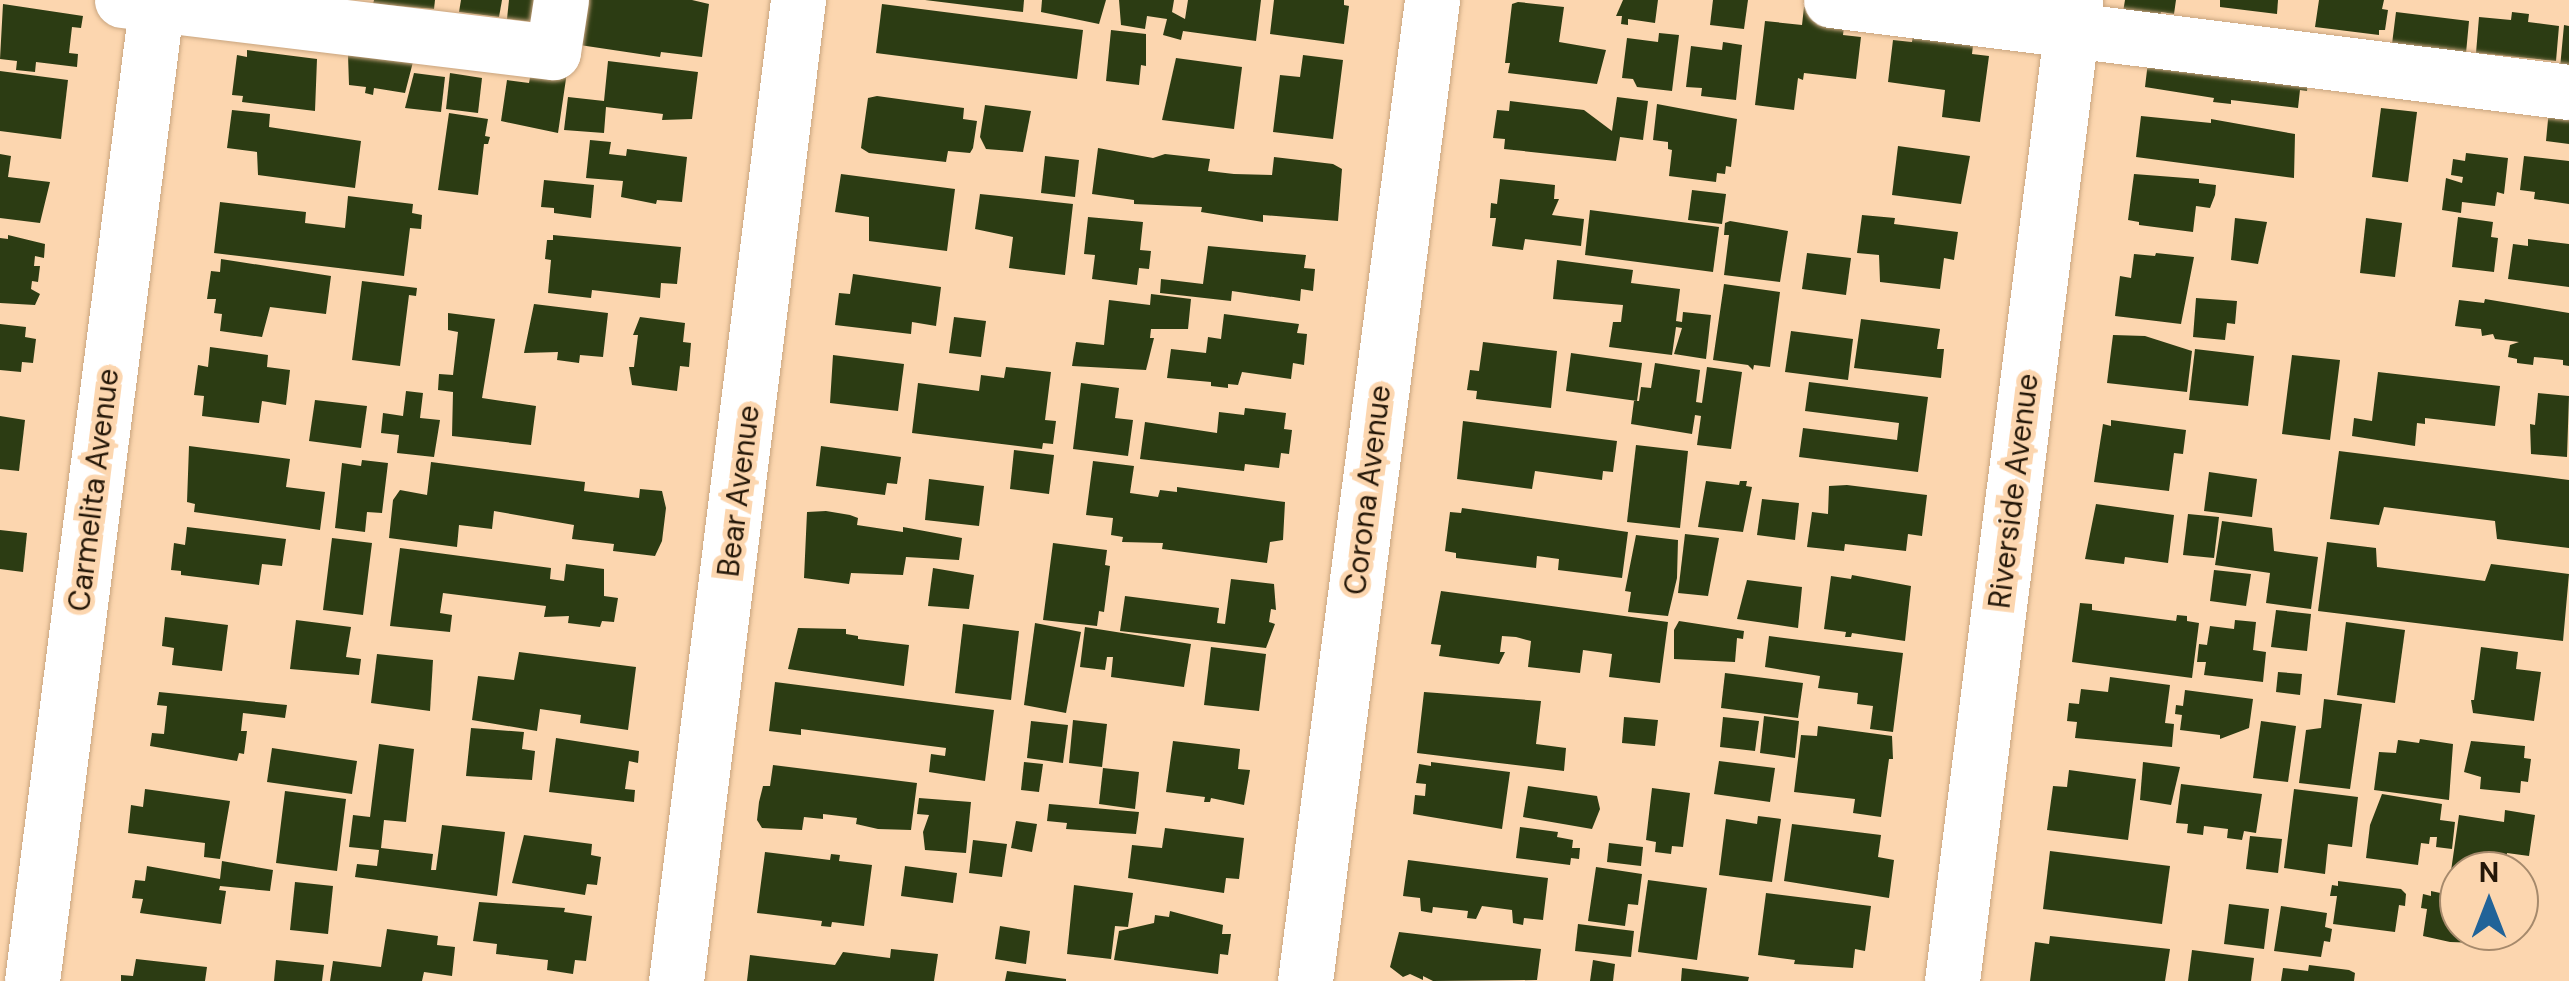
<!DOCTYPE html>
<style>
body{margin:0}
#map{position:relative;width:2569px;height:981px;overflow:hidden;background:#fcd6af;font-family:"DM Sans",sans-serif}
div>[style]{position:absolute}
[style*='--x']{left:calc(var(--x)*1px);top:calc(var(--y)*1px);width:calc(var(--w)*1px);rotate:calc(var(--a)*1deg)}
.building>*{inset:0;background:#2c3c13}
.roads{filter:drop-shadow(0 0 2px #c9a57f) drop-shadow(0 0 2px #c9a57f)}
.minor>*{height:55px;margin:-27.5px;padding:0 27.5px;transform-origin:27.5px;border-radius:27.5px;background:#fff}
span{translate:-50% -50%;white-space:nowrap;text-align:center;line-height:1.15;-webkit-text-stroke:10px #fcd6af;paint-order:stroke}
.street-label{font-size:30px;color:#241708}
.north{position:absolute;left:2439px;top:851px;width:100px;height:100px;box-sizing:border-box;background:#fcd6af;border:2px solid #a68a6c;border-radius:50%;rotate:0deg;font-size:28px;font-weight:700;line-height:40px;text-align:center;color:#241708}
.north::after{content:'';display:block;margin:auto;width:35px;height:45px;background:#216398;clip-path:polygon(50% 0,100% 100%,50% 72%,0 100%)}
</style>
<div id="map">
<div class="building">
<div style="clip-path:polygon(374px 0,435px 0,434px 9px,373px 4px)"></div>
<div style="clip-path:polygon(461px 0,502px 0,499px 17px,459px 12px)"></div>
<div style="clip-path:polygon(509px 0,545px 0,542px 23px,507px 19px)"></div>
<div style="clip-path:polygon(579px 0,692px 0,709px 4px,702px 57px,661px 52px,660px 57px,573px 44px)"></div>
<div style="clip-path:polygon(925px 0,1024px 0,1023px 12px)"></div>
<div style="clip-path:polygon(1042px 0,1106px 0,1099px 24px,1041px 12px)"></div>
<div style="clip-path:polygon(1119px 0,1174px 0,1172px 12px,1185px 19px,1188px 0,1261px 0,1256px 41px,1183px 31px,1181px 40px,1163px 35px,1167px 19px,1147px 16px,1145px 29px,1121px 25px)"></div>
<div style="clip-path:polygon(1274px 0,1344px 0,1344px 5px,1349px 6px,1344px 44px,1270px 34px)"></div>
<div style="clip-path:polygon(1623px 0,1658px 0,1655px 23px,1628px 19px,1628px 25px,1621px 24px,1622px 16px,1616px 16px)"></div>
<div style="clip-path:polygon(1713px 0,1748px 0,1744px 29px,1710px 25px)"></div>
<div style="clip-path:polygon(2125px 0,2176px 0,2174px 14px,2161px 12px,2160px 17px,2123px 12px)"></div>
<div style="clip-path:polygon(2220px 0,2278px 0,2277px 14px,2220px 7px)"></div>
<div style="clip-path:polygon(2319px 0,2384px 0,2382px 9px,2388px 10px,2385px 30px,2379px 30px,2379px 35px,2315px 27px)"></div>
<div style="clip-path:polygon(1518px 2px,1564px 7px,1559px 42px,1606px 50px,1597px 84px,1508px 73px,1510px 63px,1505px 63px,1512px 4px)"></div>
<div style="clip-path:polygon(3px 4px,83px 16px,81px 28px,72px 27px,69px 53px,78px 54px,77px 67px,36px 62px,35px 72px,16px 70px,17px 61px,0 59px)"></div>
<div style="clip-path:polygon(882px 4px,1083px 30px,1077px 79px,876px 53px)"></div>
<div style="clip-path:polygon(1804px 7px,1846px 12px,1843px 35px,1861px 37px,1856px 79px,1804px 73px,1803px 80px,1798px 78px,1794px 110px,1755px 105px,1765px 21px,1802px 25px)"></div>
<div style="clip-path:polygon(2396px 12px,2469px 21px,2466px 53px,2392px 44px)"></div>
<div style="clip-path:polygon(2512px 12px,2529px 14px,2528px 22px,2559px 26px,2556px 61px,2476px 53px,2479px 17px,2511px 20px)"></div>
<div style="clip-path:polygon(1915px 20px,1975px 28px,1972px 54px,1989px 56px,1980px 122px,1942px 117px,1945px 90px,1888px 82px,1893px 40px,1912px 42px)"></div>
<div style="clip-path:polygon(2564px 25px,2569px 26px,2569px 69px,2560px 68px)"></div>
<div style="clip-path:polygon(1111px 30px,1146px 34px,1146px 66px,1141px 65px,1139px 85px,1106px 81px)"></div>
<div style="clip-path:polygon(1659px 33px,1679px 35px,1672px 91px,1637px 87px,1633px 79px,1622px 78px,1627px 38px,1658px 42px)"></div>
<div style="clip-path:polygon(1723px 42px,1742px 45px,1736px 100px,1701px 96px,1702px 88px,1686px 87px,1691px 46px,1722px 50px)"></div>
<div style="clip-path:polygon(355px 45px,414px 58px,405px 93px,374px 88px,373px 95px,365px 93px,366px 87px,349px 85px,348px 55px,353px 56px)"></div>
<div style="clip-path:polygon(2150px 45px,2310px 68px,2307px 91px,2300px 90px,2298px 108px,2231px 100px,2231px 104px,2213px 102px,2214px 98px,2145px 87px)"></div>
<div style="clip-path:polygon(247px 50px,317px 59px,315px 111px,242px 102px,243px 96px,232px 95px,237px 55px,247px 57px)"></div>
<div style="clip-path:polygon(1303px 55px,1343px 60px,1333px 139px,1273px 132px,1280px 75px,1300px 77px)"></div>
<div style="clip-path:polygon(1176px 58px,1242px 67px,1234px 129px,1162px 120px)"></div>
<div style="clip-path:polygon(608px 61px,698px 72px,692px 119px,662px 120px,663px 114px,606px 107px,604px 133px,564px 130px,568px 97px,604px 101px)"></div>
<div style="clip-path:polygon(532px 67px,567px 72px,558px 133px,501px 121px,507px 80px,529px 83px)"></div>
<div style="clip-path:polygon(0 71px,68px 80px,61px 139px,0 131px)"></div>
<div style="clip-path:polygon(414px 73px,445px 77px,441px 112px,405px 108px)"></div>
<div style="clip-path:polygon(450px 73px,482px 78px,478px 113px,446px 109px)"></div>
<div style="clip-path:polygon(877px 96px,964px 108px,963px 119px,977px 121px,973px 148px,970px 153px,948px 151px,946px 162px,869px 153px,861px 148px,868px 98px)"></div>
<div style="clip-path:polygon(1617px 97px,1648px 101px,1643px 140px,1620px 137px,1616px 161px,1504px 149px,1505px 139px,1493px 138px,1497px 110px,1509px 111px,1510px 101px,1584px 110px,1612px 131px)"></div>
<div style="clip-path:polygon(1657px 104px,1737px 119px,1731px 167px,1726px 166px,1725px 174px,1717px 173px,1716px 182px,1669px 176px,1672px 150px,1668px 149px,1668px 142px,1653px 140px)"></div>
<div style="clip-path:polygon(985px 105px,1031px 111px,1023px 152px,986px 149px,980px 137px)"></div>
<div style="clip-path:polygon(2381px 108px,2417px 112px,2408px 182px,2372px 177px)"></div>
<div style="clip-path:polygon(2549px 109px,2569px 111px,2569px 144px,2546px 141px)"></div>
<div style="clip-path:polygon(232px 110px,270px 114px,269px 127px,361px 141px,355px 188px,258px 175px,257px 152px,227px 148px)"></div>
<div style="clip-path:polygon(449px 113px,488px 119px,485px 136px,490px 137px,488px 144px,484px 144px,478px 195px,438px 190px)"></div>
<div style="clip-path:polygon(2141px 116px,2211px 123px,2211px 119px,2295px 134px,2294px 178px,2136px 157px)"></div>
<div style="clip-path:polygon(590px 140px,611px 142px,609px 154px,626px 156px,627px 149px,687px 157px,682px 202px,657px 200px,656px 204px,621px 197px,623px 181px,586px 178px)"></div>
<div style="clip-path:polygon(1898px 146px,1970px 156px,1961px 204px,1892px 195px)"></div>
<div style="clip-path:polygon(1098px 148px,1153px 158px,1165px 154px,1210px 159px,1208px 171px,1234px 174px,1272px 175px,1274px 157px,1333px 164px,1342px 169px,1338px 221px,1263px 215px,1263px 222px,1201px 212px,1202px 207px,1134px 204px,1134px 200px,1092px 194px)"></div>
<div style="clip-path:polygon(2466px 153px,2508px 158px,2504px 194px,2497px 192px,2495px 206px,2462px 202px,2461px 213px,2442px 210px,2446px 178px,2462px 183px,2463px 177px,2451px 175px,2453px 159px,2465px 161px)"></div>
<div style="clip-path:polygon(0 154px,11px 156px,8px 177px,50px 182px,40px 223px,0 218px)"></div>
<div style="clip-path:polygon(1045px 156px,1079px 160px,1075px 197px,1041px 193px)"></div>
<div style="clip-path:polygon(2524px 156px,2569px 161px,2569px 204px,2534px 199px,2535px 192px,2520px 190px)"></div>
<div style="clip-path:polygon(841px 174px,955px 189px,947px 251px,869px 241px,869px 217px,835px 212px)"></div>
<div style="clip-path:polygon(2134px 174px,2199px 179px,2199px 183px,2216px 185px,2215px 195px,2210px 208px,2196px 206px,2193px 232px,2139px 225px,2139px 222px,2128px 220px)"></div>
<div style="clip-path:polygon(1500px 179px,1555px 185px,1554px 199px,1559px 199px,1552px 215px,1584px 219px,1581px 246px,1525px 239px,1523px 250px,1492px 246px,1496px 218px,1490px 218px,1491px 203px,1497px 204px)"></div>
<div style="clip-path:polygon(544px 180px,594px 185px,591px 218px,554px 213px,554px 208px,541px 207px)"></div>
<div style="clip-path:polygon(1692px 190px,1726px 194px,1722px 224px,1688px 220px)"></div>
<div style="clip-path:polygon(980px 194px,1073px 204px,1065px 275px,1009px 268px,1013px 237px,975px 229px)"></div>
<div style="clip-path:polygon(348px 196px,413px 204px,412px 213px,422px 215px,421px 229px,410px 228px,404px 276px,214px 253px,220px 202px,306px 212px,305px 223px,345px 228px)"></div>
<div style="clip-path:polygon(1590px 210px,1719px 227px,1713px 272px,1585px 255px)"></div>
<div style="clip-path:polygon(1862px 215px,1895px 218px,1894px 224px,1958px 232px,1954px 260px,1944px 258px,1940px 289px,1880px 282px,1879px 255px,1857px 253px)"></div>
<div style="clip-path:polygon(1088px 217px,1143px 222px,1140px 250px,1151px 251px,1149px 269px,1139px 268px,1137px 285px,1092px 279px,1095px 255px,1084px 254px)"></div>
<div style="clip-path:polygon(2458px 217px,2493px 222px,2491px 237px,2498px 238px,2494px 272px,2452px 267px)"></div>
<div style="clip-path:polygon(2235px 218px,2267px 222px,2258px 264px,2231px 260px)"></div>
<div style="clip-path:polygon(2366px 218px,2402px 223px,2395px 277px,2360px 273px)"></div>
<div style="clip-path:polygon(1730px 221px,1788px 231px,1780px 282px,1724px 275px,1729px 235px,1724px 235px,1725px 223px)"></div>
<div style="clip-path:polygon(8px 235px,45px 244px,44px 258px,35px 256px,34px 266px,40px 266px,38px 282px,32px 281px,31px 289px,40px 294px,35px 305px,0 303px,0 238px,8px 239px)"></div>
<div style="clip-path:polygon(553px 235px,681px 247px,677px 284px,661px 283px,660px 298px,592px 290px,591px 298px,548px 293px,551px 260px,545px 259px,547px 240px,553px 240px)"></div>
<div style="clip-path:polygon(2528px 239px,2569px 244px,2569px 287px,2508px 279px,2513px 244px,2528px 246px)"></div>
<div style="clip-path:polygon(1208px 246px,1306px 255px,1304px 268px,1315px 269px,1313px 291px,1301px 289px,1300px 301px,1232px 291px,1231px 301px,1160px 293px,1161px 279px,1203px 284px)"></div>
<div style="clip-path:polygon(1807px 253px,1851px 258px,1846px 295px,1802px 289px)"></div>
<div style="clip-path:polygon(2156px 253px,2194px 257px,2181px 324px,2115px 316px,2120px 276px,2131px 278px,2134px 254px,2155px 256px)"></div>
<div style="clip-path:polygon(221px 259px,331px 276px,326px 314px,270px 307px,262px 337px,220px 331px,222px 314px,214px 313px,216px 299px,207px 299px,211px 271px,220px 272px)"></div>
<div style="clip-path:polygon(1557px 260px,1633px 270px,1631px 283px,1680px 289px,1676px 321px,1682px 322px,1683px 312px,1711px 315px,1706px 359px,1674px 354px,1682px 328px,1676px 327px,1672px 355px,1609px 347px,1613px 322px,1621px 322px,1623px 305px,1553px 299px)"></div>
<div style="clip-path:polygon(853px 274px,941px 287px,936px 326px,912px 322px,911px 334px,835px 325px,839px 293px,850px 294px)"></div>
<div style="clip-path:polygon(362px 281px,417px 288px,416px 296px,409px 295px,400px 366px,352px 360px)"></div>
<div style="clip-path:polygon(1724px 284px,1780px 292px,1770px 367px,1754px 365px,1753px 370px,1748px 365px,1713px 360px)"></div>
<div style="clip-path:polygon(1151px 294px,1191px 299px,1188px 329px,1151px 329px,1150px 338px,1154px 338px,1146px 370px,1072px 366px,1076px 342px,1104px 345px,1109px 300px,1150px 305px)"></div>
<div style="clip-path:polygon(2196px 298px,2237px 301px,2235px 324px,2227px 323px,2225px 340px,2193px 337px)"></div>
<div style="clip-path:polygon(2485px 299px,2569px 313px,2569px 366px,2563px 365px,2563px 360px,2534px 357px,2533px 365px,2517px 363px,2517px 359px,2508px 357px,2510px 345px,2519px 342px,2495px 339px,2493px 334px,2482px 336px,2481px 329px,2455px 326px,2459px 300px,2484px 303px)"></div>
<div style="clip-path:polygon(534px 304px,608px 313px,603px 357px,580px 355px,579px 363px,557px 360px,558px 352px,524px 353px)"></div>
<div style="clip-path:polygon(448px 313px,495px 319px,482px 398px,536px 406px,531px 445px,452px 436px,453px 392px,438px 390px,439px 374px,453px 375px,458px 332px,448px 330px)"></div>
<div style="clip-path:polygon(1224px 314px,1299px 324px,1297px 333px,1307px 334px,1304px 365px,1293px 363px,1291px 379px,1242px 372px,1238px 385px,1228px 384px,1228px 388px,1211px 386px,1211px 382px,1167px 378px,1171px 349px,1206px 353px,1208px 337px,1221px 339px)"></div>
<div style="clip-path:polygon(640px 317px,685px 323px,683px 342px,691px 343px,689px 367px,680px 366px,677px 391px,632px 385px,629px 367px,634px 367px,638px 335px,633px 335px)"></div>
<div style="clip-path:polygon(954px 317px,986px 321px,981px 357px,949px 353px)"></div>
<div style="clip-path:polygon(1861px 319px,1940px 329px,1937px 349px,1944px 349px,1941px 378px,1854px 368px)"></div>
<div style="clip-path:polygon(0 324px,26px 327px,25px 337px,36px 339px,33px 363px,22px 362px,21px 372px,0 370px)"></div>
<div style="clip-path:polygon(1791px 331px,1853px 339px,1848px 380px,1785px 372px)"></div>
<div style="clip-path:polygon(2113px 335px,2145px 336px,2192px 351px,2187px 392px,2107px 383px)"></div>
<div style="clip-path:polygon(1483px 342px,1557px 351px,1551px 408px,1476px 399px,1477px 391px,1467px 390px,1470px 370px,1479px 371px)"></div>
<div style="clip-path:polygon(210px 347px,268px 355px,267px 367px,290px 370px,286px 405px,262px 401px,259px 423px,202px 416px,204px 396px,194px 395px,198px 365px,208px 367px)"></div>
<div style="clip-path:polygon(2195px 349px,2254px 356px,2248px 406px,2189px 400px)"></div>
<div style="clip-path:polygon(1571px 353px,1642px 363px,1637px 401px,1566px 391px)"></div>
<div style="clip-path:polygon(833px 355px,904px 364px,898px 411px,830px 403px)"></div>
<div style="clip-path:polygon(2292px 355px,2340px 360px,2330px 440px,2282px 434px)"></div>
<div style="clip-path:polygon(1655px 363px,1700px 370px,1696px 402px,1702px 403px,1707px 367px,1742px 372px,1731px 449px,1697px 445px,1701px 416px,1695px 415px,1692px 434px,1631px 424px,1634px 401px,1639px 401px,1641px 387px,1651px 388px)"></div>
<div style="clip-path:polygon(1006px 367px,1051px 372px,1045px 420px,1056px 421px,1053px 444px,1043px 443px,1042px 449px,912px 433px,918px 383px,979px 391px,981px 375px,1004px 378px)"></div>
<div style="clip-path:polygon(2378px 372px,2500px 386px,2495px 426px,2425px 418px,2425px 424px,2417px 423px,2415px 446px,2352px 436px,2354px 418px,2372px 421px)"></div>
<div style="clip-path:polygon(1809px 382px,1928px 397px,1918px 472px,1799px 457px,1803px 428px,1897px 440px,1899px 423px,1805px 411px)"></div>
<div style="clip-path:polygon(1081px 383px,1119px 388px,1115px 418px,1133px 420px,1128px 456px,1073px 449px)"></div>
<div style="clip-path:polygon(406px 391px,423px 393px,420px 418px,440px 420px,434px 457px,397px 453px,399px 435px,381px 433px,383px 413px,403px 416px)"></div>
<div style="clip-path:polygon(2538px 393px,2569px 396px,2567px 457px,2531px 454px,2530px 424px,2535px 425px)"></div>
<div style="clip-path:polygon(315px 400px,367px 406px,361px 448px,309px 441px)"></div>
<div style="clip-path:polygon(1245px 408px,1286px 413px,1284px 429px,1292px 430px,1289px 454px,1281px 453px,1279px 468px,1245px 464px,1244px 471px,1140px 459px,1145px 422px,1217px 433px,1219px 412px,1244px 415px)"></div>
<div style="clip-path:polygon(0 416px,25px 420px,19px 471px,0 469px)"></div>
<div style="clip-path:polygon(2111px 420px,2186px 430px,2183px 454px,2174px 453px,2169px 491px,2094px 482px,2103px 424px,2111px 426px)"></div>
<div style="clip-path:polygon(1463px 421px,1617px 441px,1613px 472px,1603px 471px,1602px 480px,1535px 471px,1532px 489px,1457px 479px)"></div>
<div style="clip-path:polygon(1636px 445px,1688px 451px,1680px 528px,1627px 522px)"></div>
<div style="clip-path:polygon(189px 446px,290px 459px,286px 487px,325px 492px,320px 530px,194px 512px,195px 504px,187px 502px)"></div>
<div style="clip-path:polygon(821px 446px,901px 457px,897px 484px,887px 483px,885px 495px,816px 486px)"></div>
<div style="clip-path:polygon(1014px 450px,1054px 455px,1049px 494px,1010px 489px)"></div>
<div style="clip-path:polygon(2339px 451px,2569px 480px,2569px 548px,2497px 539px,2495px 521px,2384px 507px,2379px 525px,2330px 519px)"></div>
<div style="clip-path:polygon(362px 460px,388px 463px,382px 513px,367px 512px,365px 532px,335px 528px,342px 463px,361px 466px)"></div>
<div style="clip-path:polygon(1093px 461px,1134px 466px,1130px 493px,1158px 497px,1160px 490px,1177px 492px,1177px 487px,1285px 502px,1283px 540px,1270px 542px,1267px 563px,1162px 549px,1163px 543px,1122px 542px,1123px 537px,1111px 535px,1113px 518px,1086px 515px)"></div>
<div style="clip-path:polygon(431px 462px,585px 482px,584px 491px,639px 498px,640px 489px,662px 491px,666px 508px,662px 541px,655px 556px,613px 551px,614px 544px,572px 539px,574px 525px,494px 511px,492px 529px,459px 525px,457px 547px,389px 538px,393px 500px,400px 490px,427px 495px)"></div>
<div style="clip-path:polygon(2209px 472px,2257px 479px,2252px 517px,2204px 511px)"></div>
<div style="clip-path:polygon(929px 479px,984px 486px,979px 526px,925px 520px)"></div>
<div style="clip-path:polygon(1706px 481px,1739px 485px,1740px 481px,1747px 481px,1746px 486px,1752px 487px,1743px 532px,1698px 527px)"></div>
<div style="clip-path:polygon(1847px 485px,1927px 495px,1922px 536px,1908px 534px,1906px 551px,1845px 544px,1844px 551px,1807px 547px,1812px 512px,1828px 514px,1829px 486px)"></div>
<div style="clip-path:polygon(1762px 499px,1799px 503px,1795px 540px,1757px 535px)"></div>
<div style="clip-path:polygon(2096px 504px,2174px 515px,2168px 563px,2125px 557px,2124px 564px,2085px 559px)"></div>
<div style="clip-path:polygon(1462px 508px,1628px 532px,1622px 578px,1558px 570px,1559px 559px,1537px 556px,1536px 568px,1456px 558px,1456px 553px,1445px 551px,1450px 512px,1461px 513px)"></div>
<div style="clip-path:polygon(826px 511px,850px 515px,858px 518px,857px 525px,903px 532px,903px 527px,962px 538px,959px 560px,906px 557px,903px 575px,851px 573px,849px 584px,804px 578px,807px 512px)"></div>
<div style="clip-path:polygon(2188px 514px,2219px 517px,2214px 558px,2183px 555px)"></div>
<div style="clip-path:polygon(2222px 521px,2272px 528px,2274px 551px,2318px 557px,2311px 609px,2266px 603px,2270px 573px,2215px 565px)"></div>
<div style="clip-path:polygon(187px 527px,286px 539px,282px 566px,262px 564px,259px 585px,181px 575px,181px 571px,171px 570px,174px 543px,185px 545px)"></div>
<div style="clip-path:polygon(0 530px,27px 533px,23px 572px,0 569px)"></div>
<div style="clip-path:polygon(1685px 534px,1719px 538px,1708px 596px,1678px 593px)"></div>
<div style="clip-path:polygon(1636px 535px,1678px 540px,1677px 578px,1668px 616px,1628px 612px,1631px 592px,1625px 591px)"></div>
<div style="clip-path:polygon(332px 538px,372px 543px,363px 615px,323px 610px)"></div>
<div style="clip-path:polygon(2327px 542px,2376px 548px,2377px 567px,2485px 581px,2491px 564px,2569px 574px,2563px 641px,2318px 611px)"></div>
<div style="clip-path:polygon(1053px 543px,1107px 550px,1105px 565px,1110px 566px,1104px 612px,1099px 611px,1097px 626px,1043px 620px)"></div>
<div style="clip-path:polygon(400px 548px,551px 568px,550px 579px,564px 581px,566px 564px,604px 569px,604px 596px,618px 598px,614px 622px,602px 621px,600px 627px,568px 623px,569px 616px,544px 617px,546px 606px,443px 593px,440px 613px,452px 615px,450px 632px,390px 626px)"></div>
<div style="clip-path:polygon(933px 568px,974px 575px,969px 609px,928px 606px)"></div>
<div style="clip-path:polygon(2214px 570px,2251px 574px,2246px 606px,2210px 601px)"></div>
<div style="clip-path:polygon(1852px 575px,1911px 586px,1905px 641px,1852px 633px,1851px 637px,1845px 637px,1846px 632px,1824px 629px,1831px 576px,1851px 579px)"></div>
<div style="clip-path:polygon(1231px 579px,1274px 584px,1276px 610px,1271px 609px,1269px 622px,1275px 624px,1266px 648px,1120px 631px,1125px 596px,1219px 608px,1217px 623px,1225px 624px)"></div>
<div style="clip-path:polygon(1747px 580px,1802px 587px,1798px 628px,1737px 619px)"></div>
<div style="clip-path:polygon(1441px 591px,1668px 622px,1660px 683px,1609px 677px,1612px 654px,1583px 650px,1580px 673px,1528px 667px,1531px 641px,1516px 637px,1502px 636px,1500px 652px,1505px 652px,1499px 664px,1439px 656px,1441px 645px,1431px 644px)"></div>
<div style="clip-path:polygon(2080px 603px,2092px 604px,2092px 610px,2176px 621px,2177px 615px,2187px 616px,2187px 621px,2199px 623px,2192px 678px,2072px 662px)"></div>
<div style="clip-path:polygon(2276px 610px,2311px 614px,2307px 651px,2271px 647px)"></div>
<div style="clip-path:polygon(165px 617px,228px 625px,222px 671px,172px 665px,174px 648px,162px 646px)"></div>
<div style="clip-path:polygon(296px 620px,351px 627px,346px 657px,361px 659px,359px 675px,290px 669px)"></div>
<div style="clip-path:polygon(2235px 620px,2256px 622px,2253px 650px,2266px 652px,2263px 682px,2204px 675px,2206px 662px,2197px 662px,2199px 644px,2207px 645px,2210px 626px,2234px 629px)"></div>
<div style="clip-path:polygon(1679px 621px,1744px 631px,1743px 639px,1737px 638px,1735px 662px,1674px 659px,1674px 630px)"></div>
<div style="clip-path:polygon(2346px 622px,2405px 630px,2395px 703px,2337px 695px)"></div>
<div style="clip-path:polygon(1035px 623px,1081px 632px,1066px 713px,1024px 705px)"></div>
<div style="clip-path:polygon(963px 624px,1019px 631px,1011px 700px,955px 693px)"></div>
<div style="clip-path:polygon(1085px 627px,1191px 644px,1184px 687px,1111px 677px,1113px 657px,1107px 657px,1105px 670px,1080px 667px)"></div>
<div style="clip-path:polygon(798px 628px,846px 629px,846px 634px,858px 636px,858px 639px,909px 645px,904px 686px,788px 669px)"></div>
<div style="clip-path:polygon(1769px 636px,1903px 653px,1893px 732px,1870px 729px,1873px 706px,1857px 704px,1858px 693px,1818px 688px,1820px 676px,1765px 667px)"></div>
<div style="clip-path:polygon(1211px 647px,1266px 654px,1259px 711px,1204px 705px)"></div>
<div style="clip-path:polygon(2481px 647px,2518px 652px,2516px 669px,2541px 672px,2534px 721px,2473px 713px,2471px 700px,2474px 700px)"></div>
<div style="clip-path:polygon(519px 652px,636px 667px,628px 730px,580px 723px,581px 715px,540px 709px,537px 731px,472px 720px,478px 676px,514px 680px)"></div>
<div style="clip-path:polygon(377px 654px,433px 660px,430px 711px,371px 703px)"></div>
<div style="clip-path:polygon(2278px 672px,2302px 674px,2300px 695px,2276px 692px)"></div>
<div style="clip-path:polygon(1725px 673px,1803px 683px,1798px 718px,1721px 708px)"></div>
<div style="clip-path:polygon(2110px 677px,2170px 685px,2165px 723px,2174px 724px,2172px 747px,2075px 738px,2077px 722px,2067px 721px,2069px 703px,2079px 704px,2081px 689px,2108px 692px)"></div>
<div style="clip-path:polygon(775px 682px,994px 710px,985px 781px,929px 772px,931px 754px,945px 756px,946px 748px,801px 729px,801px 735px,769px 731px)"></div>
<div style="clip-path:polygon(2185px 690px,2253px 699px,2249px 728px,2220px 739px,2220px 735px,2180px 730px,2182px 715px,2175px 714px,2176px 705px,2183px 706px)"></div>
<div style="clip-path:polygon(159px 692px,287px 705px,285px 718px,243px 713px,241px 731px,247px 731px,244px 754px,239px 753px,237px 761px,150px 746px,152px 733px,164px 734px,167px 706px,157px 705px)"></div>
<div style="clip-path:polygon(1424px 692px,1541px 701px,1536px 744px,1566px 748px,1564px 771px,1417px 753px)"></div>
<div style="clip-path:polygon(2324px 699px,2362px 704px,2350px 789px,2299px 783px,2306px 730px,2321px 728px)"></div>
<div style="clip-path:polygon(1764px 716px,1799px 721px,1795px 758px,1760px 753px)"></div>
<div style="clip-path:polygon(1624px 717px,1658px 720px,1655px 746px,1622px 743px)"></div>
<div style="clip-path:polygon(1723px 717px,1759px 721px,1755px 751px,1720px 747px)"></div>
<div style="clip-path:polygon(1073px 720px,1107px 724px,1102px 767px,1069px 763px)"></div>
<div style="clip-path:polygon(1031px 721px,1068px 725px,1063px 763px,1027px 758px)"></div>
<div style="clip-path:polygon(2261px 721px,2296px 726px,2288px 782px,2253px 778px)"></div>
<div style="clip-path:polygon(1818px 726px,1892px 736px,1893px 759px,1889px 759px,1881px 817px,1853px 813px,1855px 799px,1794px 792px,1801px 735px,1817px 736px)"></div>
<div style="clip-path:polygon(471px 728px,524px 732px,522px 749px,535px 751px,532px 780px,466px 776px)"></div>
<div style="clip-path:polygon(556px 738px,639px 751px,638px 763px,629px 761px,625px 789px,635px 790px,634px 802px,549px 792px)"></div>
<div style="clip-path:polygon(2420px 739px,2453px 744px,2449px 800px,2374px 790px,2379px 752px,2396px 753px,2398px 740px,2419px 743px)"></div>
<div style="clip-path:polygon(1173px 741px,1240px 749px,1238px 769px,1250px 770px,1244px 805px,1211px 798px,1210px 802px,1204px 802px,1205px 797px,1166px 792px)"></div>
<div style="clip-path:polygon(2471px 741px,2525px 746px,2524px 758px,2531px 759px,2528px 782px,2521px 781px,2520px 793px,2480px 789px,2481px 777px,2464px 772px)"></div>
<div style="clip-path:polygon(379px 744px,414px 749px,406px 822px,384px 820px,381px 848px,433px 854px,431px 870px,436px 870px,442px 825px,505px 832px,497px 896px,355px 877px,357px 864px,377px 866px,379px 850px,349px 847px,353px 815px,370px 817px)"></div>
<div style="clip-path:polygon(272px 748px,357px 761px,352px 794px,267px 782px)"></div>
<div style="clip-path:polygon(1719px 761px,1775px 768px,1770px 802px,1714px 794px)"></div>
<div style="clip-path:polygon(1024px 762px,1043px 764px,1039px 792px,1021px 790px)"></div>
<div style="clip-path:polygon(1431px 762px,1510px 772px,1502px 829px,1413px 814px,1415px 795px,1425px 796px,1426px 784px,1416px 783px,1419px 764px,1431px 766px)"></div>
<div style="clip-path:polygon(2143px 762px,2180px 767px,2171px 805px,2140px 800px)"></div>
<div style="clip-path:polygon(773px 765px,917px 783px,911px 830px,878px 829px,856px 824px,857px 818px,823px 814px,823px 819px,804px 817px,802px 830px,762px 828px,757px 820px,759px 802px,763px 786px,770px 786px)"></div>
<div style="clip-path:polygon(1103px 768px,1139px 772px,1135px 809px,1099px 804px)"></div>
<div style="clip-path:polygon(2069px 770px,2136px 779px,2128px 840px,2047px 830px,2053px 786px,2067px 787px)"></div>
<div style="clip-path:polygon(2181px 784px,2262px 794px,2256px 833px,2244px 831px,2242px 840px,2227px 838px,2228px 829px,2204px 826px,2203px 835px,2187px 833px,2188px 824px,2176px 823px)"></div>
<div style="clip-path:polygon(1528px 786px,1597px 796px,1600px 809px,1592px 829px,1523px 817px)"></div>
<div style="clip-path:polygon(1652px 788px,1690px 793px,1683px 847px,1672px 846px,1671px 854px,1655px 852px,1656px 842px,1646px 840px)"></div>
<div style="clip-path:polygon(145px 789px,230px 801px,220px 859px,204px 857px,205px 843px,128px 833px,131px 805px,143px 807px)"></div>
<div style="clip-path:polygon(2294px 789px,2358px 797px,2352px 847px,2328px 844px,2325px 874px,2284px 868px)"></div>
<div style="clip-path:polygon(285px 791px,346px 799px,337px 871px,276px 863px)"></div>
<div style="clip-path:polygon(2382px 794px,2442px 804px,2440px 820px,2455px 822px,2452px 849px,2436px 847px,2437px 837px,2430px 837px,2429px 844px,2421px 843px,2418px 865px,2366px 858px,2370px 825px)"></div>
<div style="clip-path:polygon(919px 798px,971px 802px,966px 853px,925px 850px,923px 832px,929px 815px,917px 814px)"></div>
<div style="clip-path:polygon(1049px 804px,1139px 812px,1136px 834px,1066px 829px,1067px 823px,1047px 821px)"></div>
<div style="clip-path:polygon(2505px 810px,2535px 815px,2529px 856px,2507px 853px,2504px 871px,2451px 871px,2459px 815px,2504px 822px)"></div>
<div style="clip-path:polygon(1758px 816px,1781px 819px,1772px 882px,1719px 875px,1726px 819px,1757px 824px)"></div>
<div style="clip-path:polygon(1016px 821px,1037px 824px,1032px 852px,1011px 848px)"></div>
<div style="clip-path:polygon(1792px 824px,1881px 835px,1878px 857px,1894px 860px,1889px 898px,1784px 881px)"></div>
<div style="clip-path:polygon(1520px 827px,1558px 832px,1557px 837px,1573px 840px,1572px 848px,1580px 848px,1579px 859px,1571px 858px,1570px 865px,1516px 858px)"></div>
<div style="clip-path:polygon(1165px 828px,1244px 838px,1239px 879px,1226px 878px,1224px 893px,1128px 878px,1132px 845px,1162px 848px)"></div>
<div style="clip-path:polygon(524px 835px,592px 844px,591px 855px,601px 857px,597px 885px,587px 884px,585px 895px,512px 883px)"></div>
<div style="clip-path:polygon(2250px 836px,2282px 839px,2278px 873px,2246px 869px)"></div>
<div style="clip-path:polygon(973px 840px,1007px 844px,1002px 877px,969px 873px)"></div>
<div style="clip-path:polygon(1609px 843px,1643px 847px,1641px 866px,1607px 862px)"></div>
<div style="clip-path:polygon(2050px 851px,2170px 866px,2162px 924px,2043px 909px)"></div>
<div style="clip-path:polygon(765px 852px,830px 860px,831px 854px,840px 855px,839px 861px,872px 865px,864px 926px,832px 922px,831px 927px,821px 926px,822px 921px,757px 913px)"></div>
<div style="clip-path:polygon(1408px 860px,1548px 878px,1543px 920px,1524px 918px,1523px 925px,1513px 923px,1512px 910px,1482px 906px,1476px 919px,1467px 918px,1468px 911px,1433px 907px,1432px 913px,1421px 911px,1420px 898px,1403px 896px)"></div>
<div style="clip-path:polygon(222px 861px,273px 870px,270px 891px,220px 886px,219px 890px,226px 891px,221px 924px,140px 913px,143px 899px,132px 898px,135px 880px,145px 881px,147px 866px,220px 879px)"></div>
<div style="clip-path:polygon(905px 866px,957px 873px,953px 903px,901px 896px)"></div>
<div style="clip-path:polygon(1596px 867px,1642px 874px,1638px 905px,1628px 904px,1625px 926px,1588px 921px)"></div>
<div style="clip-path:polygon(1648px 880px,1707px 888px,1697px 960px,1638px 952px)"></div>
<div style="clip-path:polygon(2338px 881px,2401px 889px,2406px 894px,2405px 906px,2399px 905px,2395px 932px,2333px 924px,2337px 896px,2330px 896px,2332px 885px,2338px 886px)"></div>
<div style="clip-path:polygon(295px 882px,333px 886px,328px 934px,290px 930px)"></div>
<div style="clip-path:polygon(1074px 885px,1133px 893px,1128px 927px,1115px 926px,1111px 959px,1067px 954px)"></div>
<div style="clip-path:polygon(2431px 891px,2459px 897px,2459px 931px,2508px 931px,2506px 944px,2450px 942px,2423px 936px,2427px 909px,2421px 908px,2423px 894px,2431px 896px)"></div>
<div style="clip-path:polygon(1766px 893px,1871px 906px,1865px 951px,1855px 949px,1853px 968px,1794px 964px,1795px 960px,1758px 955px)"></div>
<div style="clip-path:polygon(479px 902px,565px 908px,564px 912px,592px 916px,586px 961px,575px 960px,573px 974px,547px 970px,548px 960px,496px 954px,497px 944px,473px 941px)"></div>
<div style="clip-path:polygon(2229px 904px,2269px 909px,2264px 949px,2224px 944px)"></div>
<div style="clip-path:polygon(2281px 906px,2327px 913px,2325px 927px,2332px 929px,2330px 942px,2324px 941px,2321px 957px,2274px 951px)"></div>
<div style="clip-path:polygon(1170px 911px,1223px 925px,1222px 934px,1231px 934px,1228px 955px,1220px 954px,1218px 974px,1114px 960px,1119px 931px,1154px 923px,1155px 915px,1169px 917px)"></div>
<div style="clip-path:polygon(1578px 924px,1634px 931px,1631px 957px,1575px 951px)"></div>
<div style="clip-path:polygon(1000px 926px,1030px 931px,1026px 964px,995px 959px)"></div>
<div style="clip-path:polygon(387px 929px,438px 936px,437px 945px,455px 947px,452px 976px,424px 972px,422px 981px,330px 981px,333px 961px,381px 967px)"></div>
<div style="clip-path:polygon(1399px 932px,1541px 949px,1537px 980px,1433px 981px,1423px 976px,1423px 980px,1410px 974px,1403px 977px,1390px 967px)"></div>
<div style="clip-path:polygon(2050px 936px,2170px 949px,2165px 981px,2030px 981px,2035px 942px,2049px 944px)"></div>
<div style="clip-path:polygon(891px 949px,938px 954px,934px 981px,747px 981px,750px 955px,835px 965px,843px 952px,890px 958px)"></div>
<div style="clip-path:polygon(2192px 950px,2254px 958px,2251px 981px,2188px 981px)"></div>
<div style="clip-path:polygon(136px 959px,207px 967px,205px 981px,121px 981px,121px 975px,133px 976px)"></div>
<div style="clip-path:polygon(276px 960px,324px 965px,322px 981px,274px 981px)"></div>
<div style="clip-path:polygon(1593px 960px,1615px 964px,1613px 981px,1590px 981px)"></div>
<div style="clip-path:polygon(2309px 965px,2349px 970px,2355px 973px,2354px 981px,2281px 981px,2283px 968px,2308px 971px)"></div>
<div style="clip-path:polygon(1682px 968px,1749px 977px,1748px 981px,1681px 981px)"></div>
<div style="clip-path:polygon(1007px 971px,1066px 979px,1066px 981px,1005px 981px)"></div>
</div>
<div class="roads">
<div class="minor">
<div style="--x:122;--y:0;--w:434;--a:6.9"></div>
<div style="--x:553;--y:52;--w:53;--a:-81.3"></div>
<div style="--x:1831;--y:0;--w:744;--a:7.11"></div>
<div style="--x:32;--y:981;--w:989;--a:-82.74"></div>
<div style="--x:676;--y:981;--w:989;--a:-82.91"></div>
<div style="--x:1305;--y:981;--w:989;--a:-82.62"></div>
<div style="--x:1952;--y:981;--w:989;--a:-82.85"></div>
</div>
</div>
<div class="street-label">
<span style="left:94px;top:490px;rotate:-83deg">Carmelita Avenue</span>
<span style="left:1368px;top:490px;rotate:-83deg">Corona Avenue</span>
<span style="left:739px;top:491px;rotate:-83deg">Bear Avenue</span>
<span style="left:2014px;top:491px;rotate:-83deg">Riverside Avenue</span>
</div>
<div class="north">N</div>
</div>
